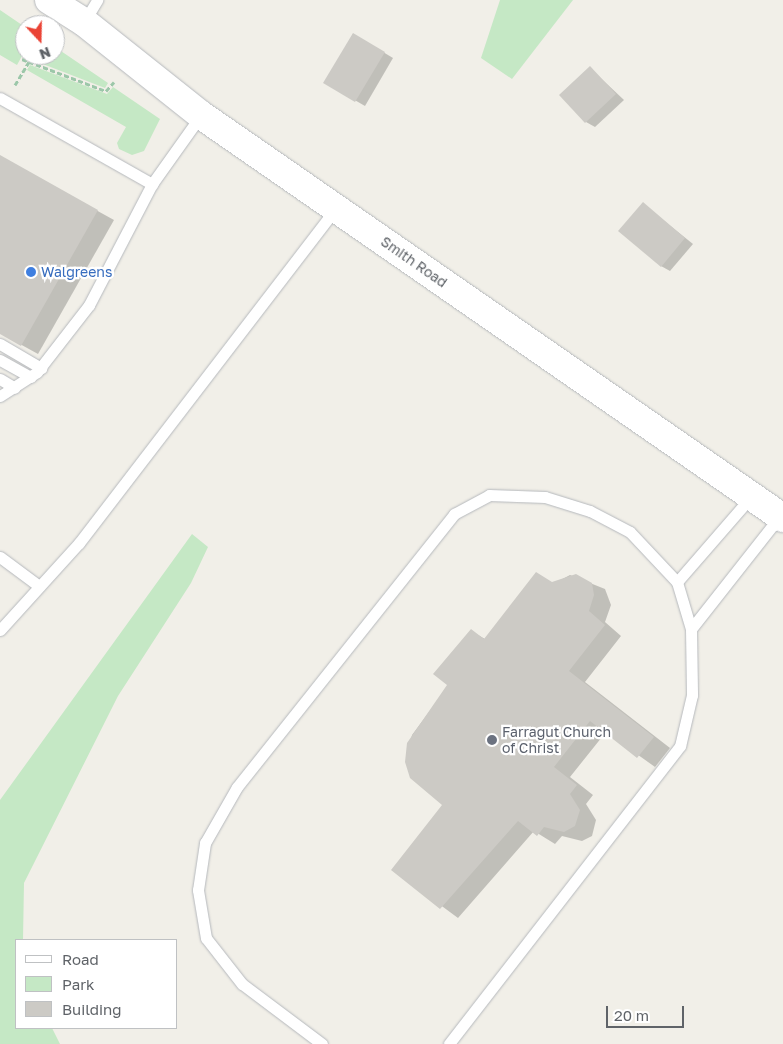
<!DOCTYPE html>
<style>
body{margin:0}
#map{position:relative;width:783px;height:1044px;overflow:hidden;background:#f1efe8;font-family:"Golos Text",sans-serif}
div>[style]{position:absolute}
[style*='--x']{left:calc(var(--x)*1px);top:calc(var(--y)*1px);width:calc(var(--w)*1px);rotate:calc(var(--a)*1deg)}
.green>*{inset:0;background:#c5e8c5}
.shadow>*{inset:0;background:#0003}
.building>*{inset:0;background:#cccac5}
.path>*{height:3px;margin-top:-1.5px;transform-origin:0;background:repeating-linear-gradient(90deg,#9cc7a9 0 5px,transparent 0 7.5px)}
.roads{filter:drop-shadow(0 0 1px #b5b8bc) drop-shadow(0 0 1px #b5b8bc)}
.service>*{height:11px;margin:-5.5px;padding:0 5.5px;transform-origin:5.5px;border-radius:5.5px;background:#fff}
.tertiary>*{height:28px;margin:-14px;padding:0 14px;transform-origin:14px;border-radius:14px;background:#fff}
.dots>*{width:14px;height:14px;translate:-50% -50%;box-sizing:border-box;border:2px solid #fff;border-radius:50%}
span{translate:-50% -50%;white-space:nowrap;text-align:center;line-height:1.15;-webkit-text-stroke:4.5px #fff;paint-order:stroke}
.street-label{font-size:14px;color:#5f6368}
.shop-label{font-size:14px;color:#366cbe}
.left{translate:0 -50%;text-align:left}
.worship-label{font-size:14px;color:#5b616d}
.legend{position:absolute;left:15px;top:939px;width:162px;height:90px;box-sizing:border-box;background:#fff;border:1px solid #bfc1c3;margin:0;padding:6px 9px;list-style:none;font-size:15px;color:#5f6368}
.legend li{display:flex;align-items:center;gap:10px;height:25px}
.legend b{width:25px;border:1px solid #bfc1c3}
.north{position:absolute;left:15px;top:15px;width:50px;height:50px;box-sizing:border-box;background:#fff;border:1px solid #bfc1c3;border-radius:50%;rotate:159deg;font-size:14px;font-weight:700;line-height:20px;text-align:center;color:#5f6368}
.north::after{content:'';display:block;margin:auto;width:18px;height:22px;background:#ea4335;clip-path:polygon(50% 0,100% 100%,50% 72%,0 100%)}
.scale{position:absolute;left:606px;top:1006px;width:78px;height:22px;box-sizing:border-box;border:2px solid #5f6368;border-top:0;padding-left:6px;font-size:15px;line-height:18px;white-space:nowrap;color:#5f6368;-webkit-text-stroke:4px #fff;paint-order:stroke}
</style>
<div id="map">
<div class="green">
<div style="clip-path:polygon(500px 0,573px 0,512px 79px,481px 58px)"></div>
<div style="clip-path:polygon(0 10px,25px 27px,25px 55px,55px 55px,55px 47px,108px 83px,105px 88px,22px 56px,17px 65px,0 55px)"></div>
<div style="clip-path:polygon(30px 65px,107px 94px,113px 87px,160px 119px,144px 151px,132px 155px,119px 149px,117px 143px,126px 127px,27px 70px)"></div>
<div style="clip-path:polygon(192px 534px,208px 547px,191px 583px,118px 696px,24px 883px,23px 940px,16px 940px,16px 1028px,52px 1028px,60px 1044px,0 1044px,0 800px)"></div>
</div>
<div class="shadow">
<div style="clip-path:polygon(353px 34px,393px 58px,365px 106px,325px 83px)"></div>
<div style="clip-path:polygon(590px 68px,624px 100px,595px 127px,586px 122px)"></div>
<div style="clip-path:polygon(0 157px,114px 220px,38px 354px,0 333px)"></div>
<div style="clip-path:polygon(643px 204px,693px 244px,670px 271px,661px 266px)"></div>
<div style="clip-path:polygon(570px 575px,605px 589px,611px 605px,605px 622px,621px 636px,585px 682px,670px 748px,655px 767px,606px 732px,570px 777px,593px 795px,586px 804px,596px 820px,592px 836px,582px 841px,562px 836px,555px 844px,534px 831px,458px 918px,393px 870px,444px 804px,406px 762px,412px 735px,449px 685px,471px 631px,485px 639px,553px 584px)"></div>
</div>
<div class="building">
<div style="clip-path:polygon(353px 33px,385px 52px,355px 102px,323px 83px)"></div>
<div style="clip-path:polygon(590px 66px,616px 94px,585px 123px,559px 95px)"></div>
<div style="clip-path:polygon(0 155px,98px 210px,21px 346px,0 334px)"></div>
<div style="clip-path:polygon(643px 202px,685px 238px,661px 267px,618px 231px)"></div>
<div style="clip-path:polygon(536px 572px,552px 582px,576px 574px,592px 583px,594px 595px,589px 611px,605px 625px,569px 671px,654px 737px,637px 758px,590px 721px,554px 767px,577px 785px,570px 794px,580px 810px,575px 826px,564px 832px,544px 827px,537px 836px,518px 821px,440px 909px,391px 870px,442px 805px,410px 778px,405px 762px,407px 743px,447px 685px,433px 674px,471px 629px,484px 639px)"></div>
</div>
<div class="path">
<div style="--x:22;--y:59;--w:90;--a:20.9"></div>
<div style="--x:106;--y:91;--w:12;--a:-48"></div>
<div style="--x:15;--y:85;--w:27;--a:-59"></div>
</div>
<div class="roads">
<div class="service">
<div style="--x:84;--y:22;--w:26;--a:-59"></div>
<div style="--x:0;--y:98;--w:175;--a:29.5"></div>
<div style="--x:0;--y:344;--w:48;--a:30.3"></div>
<div style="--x:0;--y:360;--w:35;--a:29"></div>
<div style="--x:0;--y:379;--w:17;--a:31"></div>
<div style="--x:0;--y:396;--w:44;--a:-33"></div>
<div style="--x:37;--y:372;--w:85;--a:-52.2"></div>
<div style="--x:89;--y:305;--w:136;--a:-62.5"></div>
<div style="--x:152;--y:184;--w:85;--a:-54.6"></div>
<div style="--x:0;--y:557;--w:49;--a:36.6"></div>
<div style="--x:677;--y:582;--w:113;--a:-49"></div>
<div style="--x:691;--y:629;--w:144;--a:-51.8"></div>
<div style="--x:0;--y:630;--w:118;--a:-47.8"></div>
<div style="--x:79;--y:543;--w:422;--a:-52.5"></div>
<div style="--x:322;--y:1044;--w:100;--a:-143.1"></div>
<div style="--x:242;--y:984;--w:58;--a:-128"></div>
<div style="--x:206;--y:938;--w:49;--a:-99.5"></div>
<div style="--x:198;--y:890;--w:48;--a:-81.5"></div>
<div style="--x:205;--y:843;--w:64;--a:-60.3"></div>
<div style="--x:237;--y:787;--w:349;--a:-51.5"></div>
<div style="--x:454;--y:514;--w:40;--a:-28"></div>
<div style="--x:489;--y:495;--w:56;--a:2"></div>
<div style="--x:545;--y:497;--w:47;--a:17.3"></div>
<div style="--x:590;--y:511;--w:45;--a:27.7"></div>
<div style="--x:630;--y:532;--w:69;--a:46.8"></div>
<div style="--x:677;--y:582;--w:49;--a:73.4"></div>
<div style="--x:691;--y:629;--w:66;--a:89.1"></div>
<div style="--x:692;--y:695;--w:52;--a:103.2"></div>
<div style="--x:680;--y:746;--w:377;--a:127.8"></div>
</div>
<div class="tertiary">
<div style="--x:49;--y:0;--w:41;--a:32.2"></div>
<div style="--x:84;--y:22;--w:149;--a:38.5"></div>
<div style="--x:201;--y:115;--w:708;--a:34.7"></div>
</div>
</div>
<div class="dots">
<div style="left:31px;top:272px;background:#3f7fe0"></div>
<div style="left:492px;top:740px;background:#6b7280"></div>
</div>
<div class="street-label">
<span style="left:414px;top:262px;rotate:35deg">Smith Road</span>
</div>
<div class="shop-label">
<span class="left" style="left:41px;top:272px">Walgreens</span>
</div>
<div class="worship-label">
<span class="left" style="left:502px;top:740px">Farragut Church<br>of Christ</span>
</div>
<ul class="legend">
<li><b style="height:6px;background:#fff"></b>Road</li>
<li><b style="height:14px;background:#c5e8c5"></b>Park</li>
<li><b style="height:14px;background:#cccac5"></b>Building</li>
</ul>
<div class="north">N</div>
<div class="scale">20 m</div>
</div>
